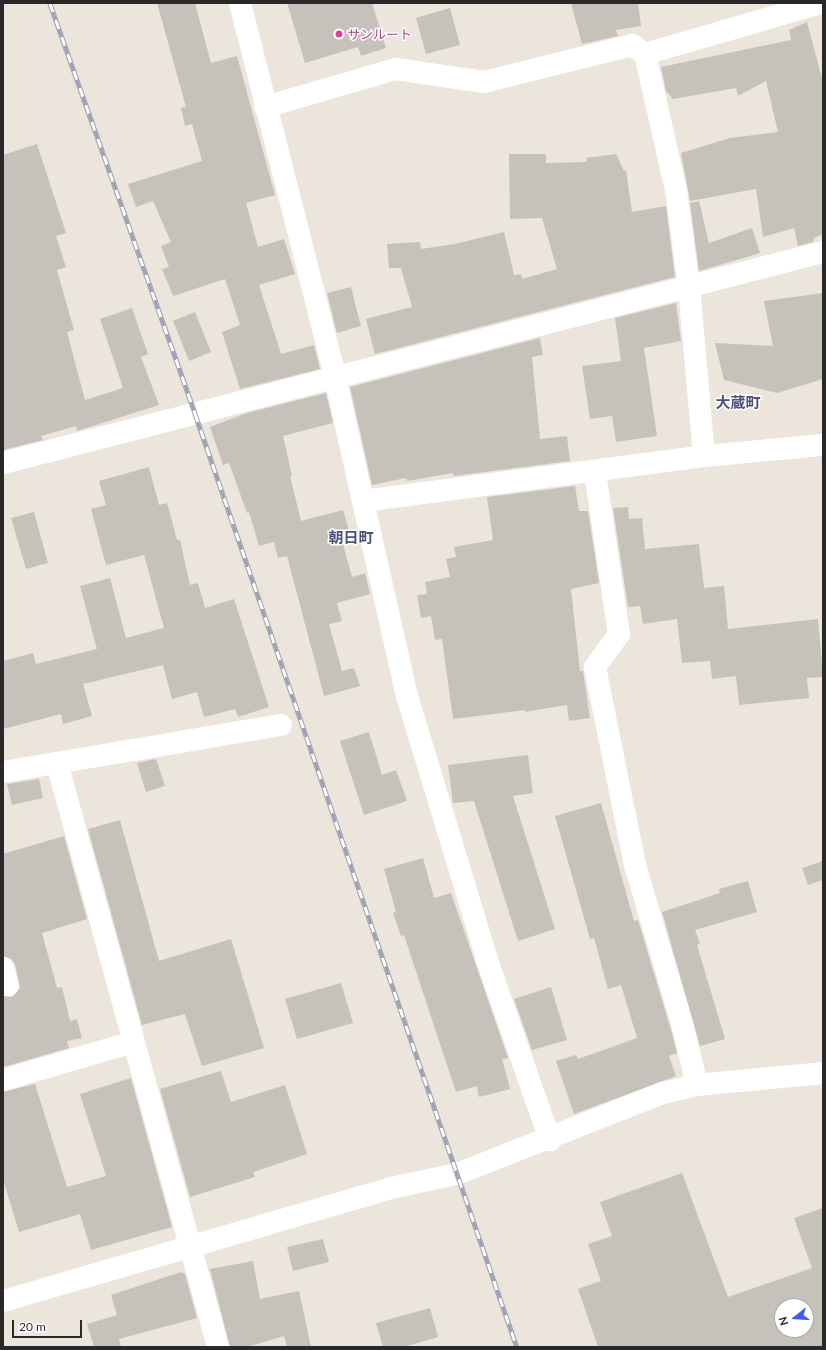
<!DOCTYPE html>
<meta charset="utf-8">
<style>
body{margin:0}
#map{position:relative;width:826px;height:1350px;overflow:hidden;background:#ebe5db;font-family:Lato,"Noto Sans JP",sans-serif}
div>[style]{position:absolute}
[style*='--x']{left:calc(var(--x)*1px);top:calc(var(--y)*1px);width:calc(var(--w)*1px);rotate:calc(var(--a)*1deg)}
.building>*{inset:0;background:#c6c2bb}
.minor>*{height:22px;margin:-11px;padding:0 11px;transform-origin:11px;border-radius:11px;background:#fff}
.rail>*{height:4.5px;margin-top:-2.25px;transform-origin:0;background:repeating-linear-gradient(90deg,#fff 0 9px,#9ea1b3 0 18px);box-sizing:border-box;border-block:1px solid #9ea1b3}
.dots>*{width:11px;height:11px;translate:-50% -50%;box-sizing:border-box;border:2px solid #fff;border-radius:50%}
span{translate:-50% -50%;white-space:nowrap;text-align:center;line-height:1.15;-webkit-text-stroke:3px #fff;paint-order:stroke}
.hotel-label{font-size:13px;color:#b23c85}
.left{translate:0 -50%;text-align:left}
.quarter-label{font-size:15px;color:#4b5278;font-weight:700}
.frame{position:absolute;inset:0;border:4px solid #292929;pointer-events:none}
.north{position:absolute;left:774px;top:1298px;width:40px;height:40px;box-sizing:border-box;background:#fff;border:1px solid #a9a9a9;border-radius:50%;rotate:253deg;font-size:11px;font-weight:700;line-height:16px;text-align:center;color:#292929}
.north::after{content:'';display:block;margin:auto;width:14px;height:18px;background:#405bf4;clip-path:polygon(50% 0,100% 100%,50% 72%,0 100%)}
.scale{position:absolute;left:12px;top:1320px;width:70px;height:18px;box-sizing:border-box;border:2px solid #292929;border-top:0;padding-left:5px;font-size:12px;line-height:14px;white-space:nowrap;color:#292929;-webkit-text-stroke:3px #fff;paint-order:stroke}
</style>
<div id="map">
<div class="building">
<div style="clip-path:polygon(157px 3px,195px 3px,211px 63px,237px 56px,275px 195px,246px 203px,258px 247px,284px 239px,295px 274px,259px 285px,281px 354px,314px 345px,320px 369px,240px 389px,222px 332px,240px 325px,225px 279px,173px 296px,162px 269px,169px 267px,161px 246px,171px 242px,153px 201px,136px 207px,128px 184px,202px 161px,192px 124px,185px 126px,181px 108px,186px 107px)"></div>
<div style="clip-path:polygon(287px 3px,372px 3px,386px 48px,361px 56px,358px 47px,305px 63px)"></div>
<div style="clip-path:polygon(571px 3px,638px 3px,641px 26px,616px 30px,618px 36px,582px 44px)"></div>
<div style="clip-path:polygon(450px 8px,460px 45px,426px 54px,416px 18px)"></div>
<div style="clip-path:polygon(807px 22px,823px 82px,823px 234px,814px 238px,813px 242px,798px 246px,794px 228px,763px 237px,756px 189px,690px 201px,682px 158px,681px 153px,730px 138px,778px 132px,766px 81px,738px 96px,736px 88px,673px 99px,666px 91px,661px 67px,791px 40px,789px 30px)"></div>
<div style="clip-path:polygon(37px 144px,66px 233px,56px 236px,66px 267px,57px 270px,74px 330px,67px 332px,85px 400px,123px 388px,100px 319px,132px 308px,148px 354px,141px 357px,159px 405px,77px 431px,76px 426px,41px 436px,43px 440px,3px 450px,3px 155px)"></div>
<div style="clip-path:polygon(509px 154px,546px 154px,546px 163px,587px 162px,586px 158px,616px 154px,624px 171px,626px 170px,632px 212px,666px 206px,675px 277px,375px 354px,366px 319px,412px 307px,401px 268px,389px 268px,387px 244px,420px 242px,421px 249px,455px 244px,504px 232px,514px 275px,521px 274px,522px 279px,557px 269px,542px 218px,510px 219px)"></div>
<div style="clip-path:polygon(699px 201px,709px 243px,752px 228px,760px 253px,699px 271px,690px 203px)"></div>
<div style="clip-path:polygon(351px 287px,361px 326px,337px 333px,327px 293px)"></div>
<div style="clip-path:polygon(823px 293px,823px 379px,777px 393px,724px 380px,715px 343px,773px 346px,764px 301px)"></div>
<div style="clip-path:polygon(676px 303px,681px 341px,644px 348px,657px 436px,616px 442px,612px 416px,590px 419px,582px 366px,621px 361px,615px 318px)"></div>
<div style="clip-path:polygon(195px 312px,211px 352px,189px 361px,173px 321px)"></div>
<div style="clip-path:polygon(540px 338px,543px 355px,532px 357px,540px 439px,567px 436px,570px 461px,453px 476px,453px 473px,407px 481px,406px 478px,372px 485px,350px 387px)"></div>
<div style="clip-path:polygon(326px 393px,333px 423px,283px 436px,292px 476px,290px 476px,301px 521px,343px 510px,349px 530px,340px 533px,352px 577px,365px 573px,370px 594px,337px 603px,342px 621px,329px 624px,342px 671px,354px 668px,360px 686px,324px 696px,287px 556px,278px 558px,274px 542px,259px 546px,249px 512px,247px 513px,229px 463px,223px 465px,210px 427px,247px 413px)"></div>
<div style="clip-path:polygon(149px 467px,159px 505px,167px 503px,177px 540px,180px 540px,190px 585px,198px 583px,205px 608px,234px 599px,269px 707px,238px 717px,235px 709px,204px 717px,197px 692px,172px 699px,163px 665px,83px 684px,92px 716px,63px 724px,61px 714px,3px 729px,3px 661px,33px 653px,36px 664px,97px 649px,80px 586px,110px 578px,126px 638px,164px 628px,144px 555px,106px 565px,91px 509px,106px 505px,99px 481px)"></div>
<div style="clip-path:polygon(575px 486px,579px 511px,588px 511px,599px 583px,571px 589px,580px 671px,583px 671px,590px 718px,569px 721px,567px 705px,525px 712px,525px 710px,453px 719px,442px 639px,435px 640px,431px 616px,421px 618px,417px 595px,427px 594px,425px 582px,450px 577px,446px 559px,456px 557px,454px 547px,493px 540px,487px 497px)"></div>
<div style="clip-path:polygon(628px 507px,629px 519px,642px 518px,645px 549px,699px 544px,704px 588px,724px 586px,728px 629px,818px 619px,823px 677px,807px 678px,809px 698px,739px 705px,736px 676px,712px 679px,710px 661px,682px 663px,677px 619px,643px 624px,640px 606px,628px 607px,613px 508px)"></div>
<div style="clip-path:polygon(34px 512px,48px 563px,26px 569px,11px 518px)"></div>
<div style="clip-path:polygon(369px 732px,382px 775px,396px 770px,407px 801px,364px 815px,340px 741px)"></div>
<div style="clip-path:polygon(528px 755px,533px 793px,513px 796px,555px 929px,518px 941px,474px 801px,453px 803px,448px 765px)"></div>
<div style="clip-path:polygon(156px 759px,165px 786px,146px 792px,137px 763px)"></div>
<div style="clip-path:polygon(39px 779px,43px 798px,12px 805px,7px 784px)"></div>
<div style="clip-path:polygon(601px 803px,634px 921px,638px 920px,671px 1030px,677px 1053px,669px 1056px,676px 1076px,574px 1114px,556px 1061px,576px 1055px,578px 1059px,637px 1038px,621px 985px,608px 989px,594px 938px,590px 939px,555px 816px)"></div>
<div style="clip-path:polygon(120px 820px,159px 961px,231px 939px,264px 1048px,202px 1066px,185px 1014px,142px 1025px,88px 829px)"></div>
<div style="clip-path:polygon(64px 836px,87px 919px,42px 933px,57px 988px,62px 987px,70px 1021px,77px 1019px,82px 1038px,67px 1041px,69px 1048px,3px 1067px,3px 996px,12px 997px,20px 988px,15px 964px,11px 959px,3px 956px,3px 854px)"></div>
<div style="clip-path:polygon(423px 858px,434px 898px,451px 893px,508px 1058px,502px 1059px,510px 1089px,479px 1097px,477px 1086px,456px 1092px,404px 935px,401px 936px,393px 913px,396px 912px,384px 869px)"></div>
<div style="clip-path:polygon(823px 861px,823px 880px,808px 885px,802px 868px)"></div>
<div style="clip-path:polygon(748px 881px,757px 912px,695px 930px,700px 944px,697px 945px,725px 1039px,700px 1046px,662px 912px,720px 893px,719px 889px)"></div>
<div style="clip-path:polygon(341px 983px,353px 1023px,297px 1039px,285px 999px)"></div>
<div style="clip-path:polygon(551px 987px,567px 1040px,532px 1050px,514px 999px)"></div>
<div style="clip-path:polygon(221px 1071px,231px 1102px,285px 1085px,307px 1154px,253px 1172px,255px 1177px,190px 1197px,160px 1089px)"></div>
<div style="clip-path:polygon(131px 1078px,172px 1227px,91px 1250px,80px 1214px,19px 1232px,3px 1179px,3px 1092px,35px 1084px,67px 1187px,106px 1176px,80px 1094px)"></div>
<div style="clip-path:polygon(evenodd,682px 1173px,728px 1297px,812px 1268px,794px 1218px,823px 1208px,823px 1347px,598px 1347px,578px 1289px,601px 1281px,588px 1244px,612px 1236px,600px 1202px,682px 1173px,782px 1306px,806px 1306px,806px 1330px,782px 1330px,782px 1306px)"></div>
<div style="clip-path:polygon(323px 1239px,329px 1262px,293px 1271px,287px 1247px)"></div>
<div style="clip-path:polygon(253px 1261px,260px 1299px,299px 1291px,311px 1347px,287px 1347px,284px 1336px,247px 1347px,230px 1347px,210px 1269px)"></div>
<div style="clip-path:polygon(181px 1272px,185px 1274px,197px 1318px,119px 1339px,121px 1347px,94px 1347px,87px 1324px,117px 1315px,111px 1295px)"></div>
<div style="clip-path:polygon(430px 1308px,438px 1337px,404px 1347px,383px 1347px,376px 1323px)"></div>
</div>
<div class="minor">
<div style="--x:240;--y:3;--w:386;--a:75.7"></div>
<div style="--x:335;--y:377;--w:327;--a:77.3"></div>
<div style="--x:407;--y:696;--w:276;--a:73.1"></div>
<div style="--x:487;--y:960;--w:191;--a:70.7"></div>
<div style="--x:645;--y:54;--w:183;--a:-16.2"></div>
<div style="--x:265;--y:107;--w:136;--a:-16.2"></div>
<div style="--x:396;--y:69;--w:89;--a:8.4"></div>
<div style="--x:484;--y:82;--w:153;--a:-14"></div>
<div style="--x:632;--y:45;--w:16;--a:35"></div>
<div style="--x:645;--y:54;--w:139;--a:77.2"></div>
<div style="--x:676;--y:190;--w:99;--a:82.4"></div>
<div style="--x:689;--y:288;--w:169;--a:84.9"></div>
<div style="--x:3;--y:463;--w:847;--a:-14.43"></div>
<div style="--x:595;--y:472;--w:164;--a:81.6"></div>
<div style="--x:619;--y:634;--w:41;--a:126"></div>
<div style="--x:595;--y:667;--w:202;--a:78.6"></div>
<div style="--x:635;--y:865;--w:169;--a:73.5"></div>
<div style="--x:683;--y:1027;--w:60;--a:76.4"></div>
<div style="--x:363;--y:501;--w:344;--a:-7.5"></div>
<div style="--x:704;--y:456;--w:120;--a:-5.3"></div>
<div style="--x:57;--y:763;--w:606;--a:74.59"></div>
<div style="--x:3;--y:772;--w:282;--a:-9.6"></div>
<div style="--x:3;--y:968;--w:18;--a:74"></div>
<div style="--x:3;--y:1080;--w:135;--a:-16.3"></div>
<div style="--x:3;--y:1301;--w:404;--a:-16.2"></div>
<div style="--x:391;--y:1188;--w:67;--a:-12"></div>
<div style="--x:457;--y:1174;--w:221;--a:-21.5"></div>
<div style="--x:663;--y:1093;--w:35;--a:-13"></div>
<div style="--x:697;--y:1085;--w:127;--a:-5.4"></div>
</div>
<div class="rail">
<div style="--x:50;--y:3;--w:435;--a:70.5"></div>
<div style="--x:195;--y:413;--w:988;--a:70.98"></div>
</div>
<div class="dots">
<div style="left:339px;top:34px;background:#d1479c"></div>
</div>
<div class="hotel-label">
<span class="left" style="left:347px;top:34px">サンルート</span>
</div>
<div class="quarter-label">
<span style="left:738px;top:403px">大蔵町</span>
<span style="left:351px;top:538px">朝日町</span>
</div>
<div class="frame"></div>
<div class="north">N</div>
<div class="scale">20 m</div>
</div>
